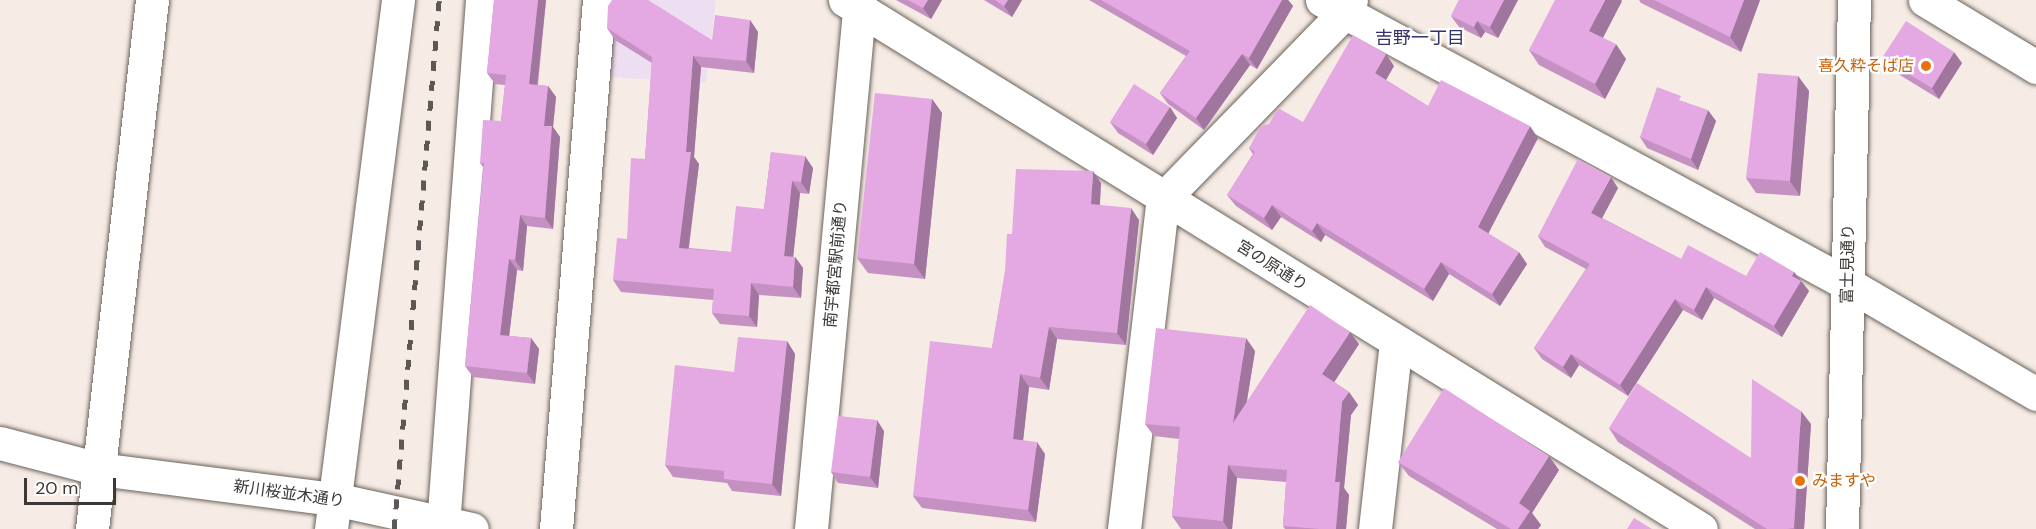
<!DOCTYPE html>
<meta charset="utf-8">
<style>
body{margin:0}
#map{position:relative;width:2036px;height:529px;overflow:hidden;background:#f6ece5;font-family:"DM Sans","Noto Sans JP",sans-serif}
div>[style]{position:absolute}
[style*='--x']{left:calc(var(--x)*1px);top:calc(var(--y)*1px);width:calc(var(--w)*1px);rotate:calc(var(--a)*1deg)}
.commercial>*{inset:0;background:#eedef1}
.roads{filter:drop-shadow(0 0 2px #6a625c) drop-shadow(0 0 2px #6a625c)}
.minor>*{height:33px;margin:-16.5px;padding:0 16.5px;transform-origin:16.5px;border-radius:16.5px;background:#fff}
.rail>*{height:4.5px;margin-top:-2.25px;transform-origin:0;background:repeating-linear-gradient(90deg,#5d5855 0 10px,transparent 0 20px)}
.wall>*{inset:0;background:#c491c2}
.shaded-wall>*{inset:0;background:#a0769e}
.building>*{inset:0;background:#e4a9e2}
.dots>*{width:16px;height:16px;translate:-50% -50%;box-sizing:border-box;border:3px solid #fff;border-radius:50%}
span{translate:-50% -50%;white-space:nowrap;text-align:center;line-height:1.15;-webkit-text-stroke:4.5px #fff;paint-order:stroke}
.food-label{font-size:16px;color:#c56008}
.right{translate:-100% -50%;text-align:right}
.left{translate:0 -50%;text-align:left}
.street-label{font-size:16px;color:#3c3835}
.neighbourhood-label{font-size:18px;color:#31316c}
.scale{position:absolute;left:24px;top:478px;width:92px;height:27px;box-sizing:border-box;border:3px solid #3c3835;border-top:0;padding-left:8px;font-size:18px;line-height:21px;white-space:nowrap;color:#3c3835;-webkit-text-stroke:4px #fff;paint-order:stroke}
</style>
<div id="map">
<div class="commercial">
<div style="clip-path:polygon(602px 0,716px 0,706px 83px,594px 76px)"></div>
</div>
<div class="roads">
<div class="minor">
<div style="--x:845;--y:0;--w:1006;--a:31.72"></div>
<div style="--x:1322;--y:0;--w:598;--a:28.37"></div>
<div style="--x:1848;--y:284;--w:218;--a:30.3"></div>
<div style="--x:1925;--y:0;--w:130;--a:31.1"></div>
<div style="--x:0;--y:443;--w:102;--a:14.7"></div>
<div style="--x:99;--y:469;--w:237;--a:7.3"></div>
<div style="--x:334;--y:499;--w:141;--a:12.3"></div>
<div style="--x:443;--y:526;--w:527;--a:-85.76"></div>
<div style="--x:92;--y:529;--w:532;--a:-83.53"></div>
<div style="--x:331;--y:529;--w:533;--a:-82.78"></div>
<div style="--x:556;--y:529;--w:531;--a:-85.35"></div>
<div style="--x:811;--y:529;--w:531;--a:-84.71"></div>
<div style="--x:1124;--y:529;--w:332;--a:-83.3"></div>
<div style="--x:1163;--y:199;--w:261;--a:-45.8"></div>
<div style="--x:1345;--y:12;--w:13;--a:-63"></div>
<div style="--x:1375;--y:529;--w:188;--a:-83.6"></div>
<div style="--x:1842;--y:529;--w:529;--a:-88.7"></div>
</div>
</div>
<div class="rail">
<div style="--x:394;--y:529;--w:531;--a:-85.14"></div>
</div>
<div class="wall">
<div style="clip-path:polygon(494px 0,546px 0,538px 85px,548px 86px,556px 97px,553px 127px,560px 137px,553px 229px,527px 226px,523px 271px,517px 270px,509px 336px,531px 338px,539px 349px,535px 384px,473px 377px,465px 366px,483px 167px,480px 163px,501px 121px,505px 85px,495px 84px,487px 73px)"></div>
<div style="clip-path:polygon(896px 0,942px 0,931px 19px)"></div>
<div style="clip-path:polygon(984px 0,1022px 0,1012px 17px)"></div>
<div style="clip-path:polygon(1089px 0,1288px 0,1293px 6px,1257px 69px,1250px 65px,1204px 130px,1168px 104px,1160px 93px,1186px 56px)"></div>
<div style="clip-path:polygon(1459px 0,1518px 0,1498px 38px,1485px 32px,1481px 38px,1459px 27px,1451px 16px)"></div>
<div style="clip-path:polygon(1639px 0,1760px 0,1741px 52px,1641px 3px)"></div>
<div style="clip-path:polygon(1622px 1px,1603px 38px,1626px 59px,1605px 99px,1539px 65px,1529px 50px)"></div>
<div style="clip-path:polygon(750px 20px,758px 32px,754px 73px,701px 67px,694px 157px,699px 164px,689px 248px,731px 252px,764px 209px,771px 152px,813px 168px,809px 194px,800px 193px,793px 257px,795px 257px,803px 268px,801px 298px,759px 295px,757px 327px,720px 324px,712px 313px,713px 300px,621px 292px,613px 280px,627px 239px,645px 159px,652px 63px,615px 40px,607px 28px,712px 40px)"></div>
<div style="clip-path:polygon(1882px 58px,1962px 63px,1939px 99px,1890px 69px)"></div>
<div style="clip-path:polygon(1394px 66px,1386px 80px,1428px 106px,1538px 138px,1488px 233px,1527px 264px,1500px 306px,1449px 274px,1433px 301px,1325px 235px,1321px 242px,1281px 217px,1272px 230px,1236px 206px,1227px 195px,1253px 154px,1249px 148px,1303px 122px)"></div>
<div style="clip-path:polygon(1798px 76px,1809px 91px,1800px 196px,1756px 193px,1746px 178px)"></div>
<div style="clip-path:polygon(932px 99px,942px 113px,925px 279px,868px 273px,857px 258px)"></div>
<div style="clip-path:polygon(1685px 102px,1716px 121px,1698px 170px,1647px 148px,1640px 137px)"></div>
<div style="clip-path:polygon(1170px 107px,1177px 118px,1153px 155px,1118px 133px,1110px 122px)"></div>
<div style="clip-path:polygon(1101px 183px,1100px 205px,1139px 220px,1126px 345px,1057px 339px,1049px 390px,1029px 387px,1023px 440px,1045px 454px,1036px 522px,922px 508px,913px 496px,992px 348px,1012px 234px)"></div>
<div style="clip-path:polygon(1618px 188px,1602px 218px,1681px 259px,1746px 276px,1794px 272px,1809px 291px,1782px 337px,1714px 298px,1702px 320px,1683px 310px,1628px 396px,1579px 365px,1571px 378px,1542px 359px,1534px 348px,1586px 269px,1545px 247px,1538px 236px)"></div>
<div style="clip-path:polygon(787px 341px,795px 354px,781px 496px,732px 491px,727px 483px,673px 477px,665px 465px,734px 372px)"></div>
<div style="clip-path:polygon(1359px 344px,1334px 382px,1349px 392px,1358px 405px,1351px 415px,1344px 488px,1349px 495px,1346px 529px,1285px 529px,1283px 526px,1286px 482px,1237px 478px,1232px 529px,1181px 529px,1172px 516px,1179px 439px,1154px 436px,1145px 424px,1255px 351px,1247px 401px)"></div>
<div style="clip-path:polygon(1811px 424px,1804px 529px,1755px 529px,1618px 442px,1609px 428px,1751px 458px)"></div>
<div style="clip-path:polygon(884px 431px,878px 488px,838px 483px,831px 472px)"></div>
<div style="clip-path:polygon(1398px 462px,1559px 470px,1532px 513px,1541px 525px,1538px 529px,1497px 529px,1409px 476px)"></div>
</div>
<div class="shaded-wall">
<div style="clip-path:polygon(538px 0,546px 0,536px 95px,529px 84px)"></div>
<div style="clip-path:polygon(928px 0,942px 0,931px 19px,923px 8px)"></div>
<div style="clip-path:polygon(1008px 0,1022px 0,1012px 17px,1004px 6px)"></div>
<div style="clip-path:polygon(1282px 0,1288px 0,1293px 6px,1257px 69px,1249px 58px)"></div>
<div style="clip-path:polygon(1504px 0,1518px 0,1498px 38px,1490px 27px)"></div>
<div style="clip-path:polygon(1605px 0,1621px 0,1622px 1px,1599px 45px,1589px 31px)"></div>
<div style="clip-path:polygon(1744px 0,1760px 0,1741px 52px,1730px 37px)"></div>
<div style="clip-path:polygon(750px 20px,758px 32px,754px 73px,746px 61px)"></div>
<div style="clip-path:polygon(1477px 21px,1485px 32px,1481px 38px,1474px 27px)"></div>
<div style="clip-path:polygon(1616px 44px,1626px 59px,1605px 99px,1595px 84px)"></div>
<div style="clip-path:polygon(1954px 52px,1962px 63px,1939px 99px,1932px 88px)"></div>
<div style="clip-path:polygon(1242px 54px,1250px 65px,1204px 130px,1196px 118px)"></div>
<div style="clip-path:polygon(1386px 54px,1394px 66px,1383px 85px,1375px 73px)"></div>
<div style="clip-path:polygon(693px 56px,701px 67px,694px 157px,699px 164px,687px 259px,679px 248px)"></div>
<div style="clip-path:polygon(1798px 76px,1809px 91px,1800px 196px,1790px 181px)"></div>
<div style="clip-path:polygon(548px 86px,556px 97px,553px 127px,560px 137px,553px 229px,545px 218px,544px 126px)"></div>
<div style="clip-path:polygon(932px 99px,942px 113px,925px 279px,914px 264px)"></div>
<div style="clip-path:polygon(1170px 107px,1177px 118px,1153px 155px,1146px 144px)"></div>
<div style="clip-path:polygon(1708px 110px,1716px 121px,1698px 170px,1691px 159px)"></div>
<div style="clip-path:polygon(1530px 126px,1538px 138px,1486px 238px,1478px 227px)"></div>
<div style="clip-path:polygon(805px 156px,813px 168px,809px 194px,801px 182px)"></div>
<div style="clip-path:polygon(1093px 171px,1101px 183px,1099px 216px,1091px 204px)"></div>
<div style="clip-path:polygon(1611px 177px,1618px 188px,1599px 224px,1591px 213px)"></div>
<div style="clip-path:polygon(792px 181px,800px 193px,792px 268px,784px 256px)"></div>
<div style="clip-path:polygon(1272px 205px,1281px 217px,1272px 230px,1264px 218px)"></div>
<div style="clip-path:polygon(1131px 208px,1139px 220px,1126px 345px,1117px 333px)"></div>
<div style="clip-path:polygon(520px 215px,527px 226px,523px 271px,515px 260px)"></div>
<div style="clip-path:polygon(1317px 223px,1325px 235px,1321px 242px,1312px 231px)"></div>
<div style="clip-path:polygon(1519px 252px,1527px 264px,1500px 306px,1492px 294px)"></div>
<div style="clip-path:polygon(795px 257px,803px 268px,801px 298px,793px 287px)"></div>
<div style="clip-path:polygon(509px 259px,517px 270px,508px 346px,500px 335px)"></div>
<div style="clip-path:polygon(1441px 262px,1449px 274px,1433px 301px,1424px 289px)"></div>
<div style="clip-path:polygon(1794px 272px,1809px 291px,1782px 337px,1774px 326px,1792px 276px)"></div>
<div style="clip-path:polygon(751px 283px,759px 295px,757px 327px,749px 316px)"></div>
<div style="clip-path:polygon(1706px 287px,1714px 298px,1702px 320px,1694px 310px)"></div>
<div style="clip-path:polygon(1675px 299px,1683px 310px,1628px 396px,1620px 385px)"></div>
<div style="clip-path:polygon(1049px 327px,1057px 339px,1049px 390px,1040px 378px)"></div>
<div style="clip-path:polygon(1350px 332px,1359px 344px,1331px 387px,1322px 374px)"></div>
<div style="clip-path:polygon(531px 338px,539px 349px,535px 384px,527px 373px)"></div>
<div style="clip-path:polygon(1246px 338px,1255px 351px,1241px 436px,1233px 423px)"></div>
<div style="clip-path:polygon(787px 341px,795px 354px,781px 496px,772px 484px)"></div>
<div style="clip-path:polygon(1571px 354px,1579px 365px,1571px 378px,1563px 367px)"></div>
<div style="clip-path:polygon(1020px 374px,1029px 387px,1022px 451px,1013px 439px)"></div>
<div style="clip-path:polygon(1349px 392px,1358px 405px,1351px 415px,1344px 488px,1349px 495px,1346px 529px,1336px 529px,1335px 482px,1342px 402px)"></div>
<div style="clip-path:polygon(1801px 411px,1811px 424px,1804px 529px,1795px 529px,1794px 528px)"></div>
<div style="clip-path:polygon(877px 420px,884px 431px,878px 488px,870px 477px)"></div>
<div style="clip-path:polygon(1037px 442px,1045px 454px,1036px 522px,1028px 510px)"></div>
<div style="clip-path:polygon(1549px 456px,1559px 470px,1532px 513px,1541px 525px,1538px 529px,1518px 529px,1519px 503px)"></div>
<div style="clip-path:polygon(1228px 465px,1237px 478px,1232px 529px,1228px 529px,1223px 521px)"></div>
</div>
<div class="building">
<div style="clip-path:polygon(494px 0,538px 0,529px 84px,548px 86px,544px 126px,552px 126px,545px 218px,520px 215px,515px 260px,509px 259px,500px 335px,531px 338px,527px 373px,465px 366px,484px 163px,480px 163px,483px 120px,501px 121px,506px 75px,487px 73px)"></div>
<div style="clip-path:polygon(612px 0,648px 0,712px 40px,715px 15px,750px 20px,746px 61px,693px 56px,686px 152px,691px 152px,679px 248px,731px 252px,736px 206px,764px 209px,771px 152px,805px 156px,801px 182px,792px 181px,784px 256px,795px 257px,793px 287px,751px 283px,749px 316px,712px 313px,714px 289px,613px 280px,617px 238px,627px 239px,631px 158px,645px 159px,652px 57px,607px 28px,608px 6px)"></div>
<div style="clip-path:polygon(908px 0,928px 0,923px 8px)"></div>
<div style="clip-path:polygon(995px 0,1008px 0,1004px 6px)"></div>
<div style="clip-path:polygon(1101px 0,1282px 0,1249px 58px,1242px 54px,1196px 118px,1160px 93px,1190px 51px)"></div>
<div style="clip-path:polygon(1459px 0,1504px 0,1490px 27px,1477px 21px,1474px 27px,1451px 16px)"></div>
<div style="clip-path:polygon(1555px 0,1605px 0,1589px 31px,1616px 44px,1595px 84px,1529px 50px)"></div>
<div style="clip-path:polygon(1654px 0,1744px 0,1730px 37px)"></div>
<div style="clip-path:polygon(1906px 21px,1954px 52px,1932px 88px,1882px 58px)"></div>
<div style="clip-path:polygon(1353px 35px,1386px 54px,1375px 73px,1428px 106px,1441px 80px,1530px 126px,1478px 227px,1519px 252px,1492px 294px,1441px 262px,1424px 289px,1317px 223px,1312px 231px,1272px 205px,1264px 218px,1227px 195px,1255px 152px,1249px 148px,1261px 126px,1269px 124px,1278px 108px,1303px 122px)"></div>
<div style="clip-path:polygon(1758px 73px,1798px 76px,1790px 181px,1746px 178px)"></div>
<div style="clip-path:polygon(1134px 84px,1170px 107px,1146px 144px,1110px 122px)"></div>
<div style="clip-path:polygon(1657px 87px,1681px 96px,1679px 100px,1708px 110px,1691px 159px,1640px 137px)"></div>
<div style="clip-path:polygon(875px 93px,932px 99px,914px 264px,857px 258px)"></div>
<div style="clip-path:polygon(1578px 159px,1611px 177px,1591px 213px,1681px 259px,1688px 245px,1746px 276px,1760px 252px,1794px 272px,1792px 276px,1801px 281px,1774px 326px,1706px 287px,1694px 310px,1675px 299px,1620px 385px,1571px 354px,1563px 367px,1534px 348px,1590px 264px,1538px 236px)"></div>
<div style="clip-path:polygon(1016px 169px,1093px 171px,1091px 204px,1131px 208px,1117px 333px,1049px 327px,1040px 378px,1020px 374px,1013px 439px,1037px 442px,1028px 510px,913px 496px,930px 341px,992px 348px,1005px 271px,1007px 234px,1012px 234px)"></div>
<div style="clip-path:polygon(1310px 305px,1350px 332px,1322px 374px,1349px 392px,1342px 402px,1335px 482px,1340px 482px,1336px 529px,1320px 529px,1283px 526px,1287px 470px,1228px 465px,1223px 521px,1172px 516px,1180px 427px,1145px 424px,1156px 328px,1246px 338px,1233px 423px)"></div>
<div style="clip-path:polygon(738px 337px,787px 341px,772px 484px,724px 479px,724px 471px,665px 465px,675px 365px,734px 372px)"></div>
<div style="clip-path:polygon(1752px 379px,1801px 411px,1794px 528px,1787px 529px,1767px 529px,1609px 428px,1637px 383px,1751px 458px)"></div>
<div style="clip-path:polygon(1444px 388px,1549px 456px,1519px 503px,1530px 511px,1518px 529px,1511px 529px,1398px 462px)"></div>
<div style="clip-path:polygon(838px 416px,877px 420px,870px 477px,831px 472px)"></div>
<div style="clip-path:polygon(1634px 518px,1652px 529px,1627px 529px)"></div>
</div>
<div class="dots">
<div style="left:1926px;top:66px;background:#e8710a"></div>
<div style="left:1800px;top:481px;background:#e8710a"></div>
</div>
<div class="food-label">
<span class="right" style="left:1914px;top:66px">喜久粋そば店</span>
<span class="left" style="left:1812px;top:481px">みますや</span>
</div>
<div class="street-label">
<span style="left:836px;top:264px;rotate:-85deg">南宇都宮駅前通り</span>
<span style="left:1848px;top:264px;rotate:-89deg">富士見通り</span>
<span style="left:1272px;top:266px;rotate:32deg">宮の原通り</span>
<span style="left:289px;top:494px;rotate:8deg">新川桜並木通り</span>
</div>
<div class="neighbourhood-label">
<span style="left:1420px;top:38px">吉野一丁目</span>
</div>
<div class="scale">20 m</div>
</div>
